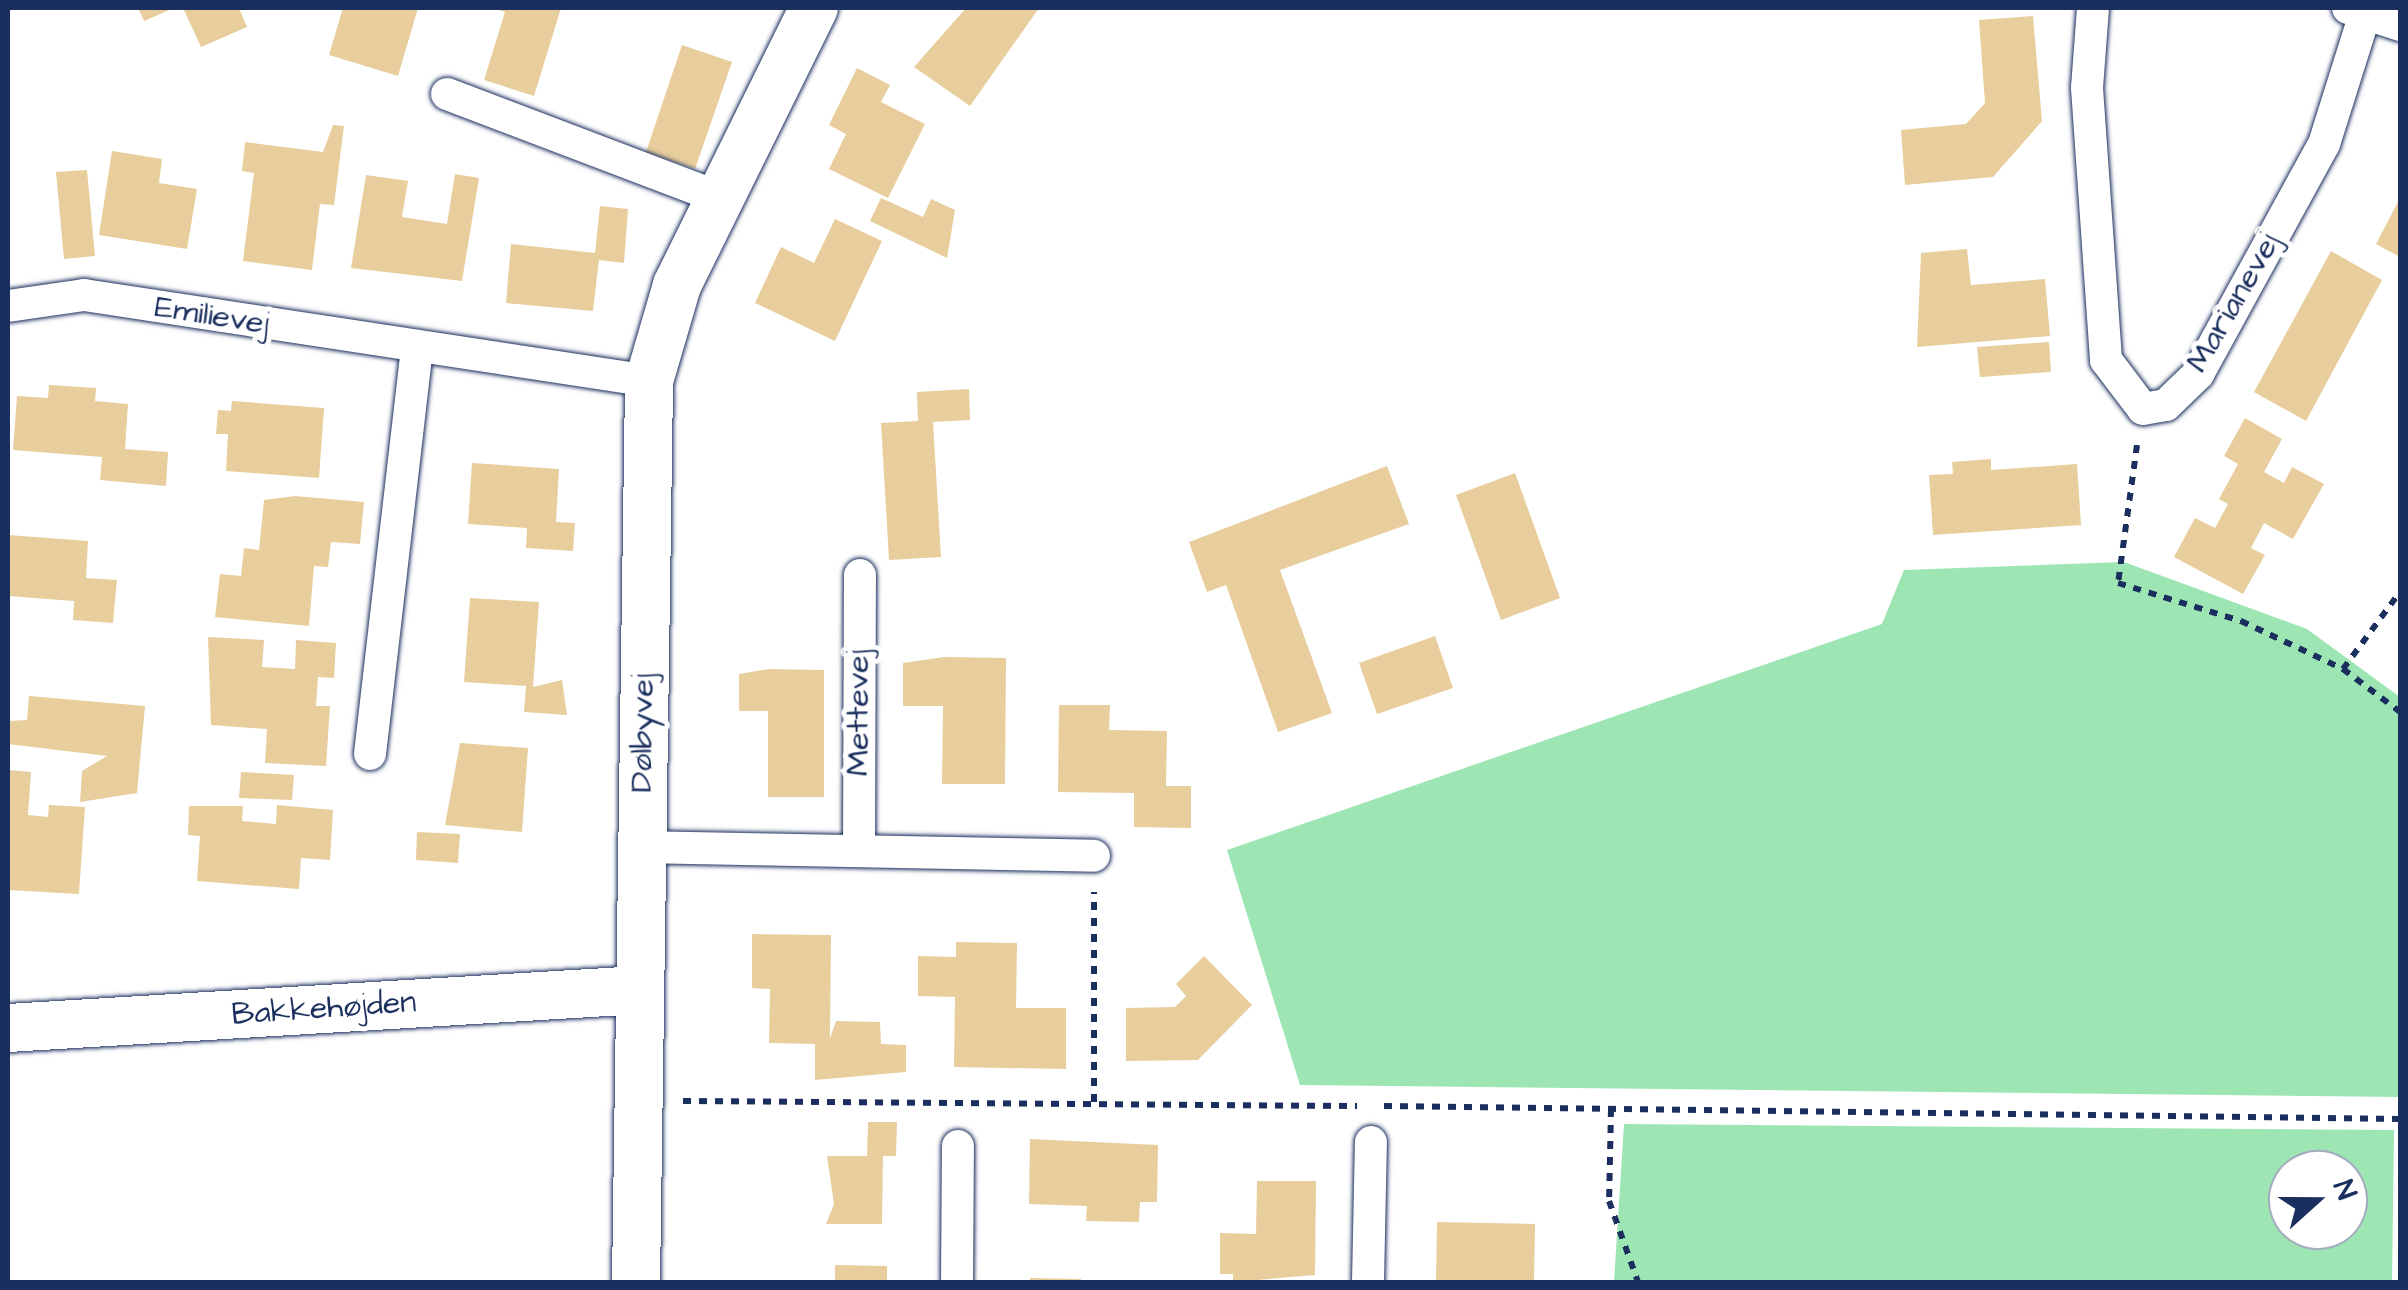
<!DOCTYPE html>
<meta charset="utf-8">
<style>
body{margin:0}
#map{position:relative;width:2408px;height:1290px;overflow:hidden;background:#fff;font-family:"Architects Daughter",sans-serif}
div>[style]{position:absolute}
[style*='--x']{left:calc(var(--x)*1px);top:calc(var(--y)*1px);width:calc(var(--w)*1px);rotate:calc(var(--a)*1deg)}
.green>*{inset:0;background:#9de6b4}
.building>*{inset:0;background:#e8ce9d}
.path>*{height:6px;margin-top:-3px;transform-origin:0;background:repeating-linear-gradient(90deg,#1b2f5e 0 8px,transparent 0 16px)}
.roads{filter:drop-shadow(0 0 2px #1b2f5e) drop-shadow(0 0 2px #1b2f5e)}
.street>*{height:32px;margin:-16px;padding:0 16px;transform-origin:16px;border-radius:16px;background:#fff}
.secondary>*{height:48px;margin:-24px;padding:0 24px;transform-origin:24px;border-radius:24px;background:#fff}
span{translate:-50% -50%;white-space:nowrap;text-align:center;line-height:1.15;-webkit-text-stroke:10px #fff;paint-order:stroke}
.street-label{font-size:32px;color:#1b2f5e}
.frame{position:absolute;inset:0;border:10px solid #1b2f5e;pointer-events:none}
.north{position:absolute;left:2268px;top:1150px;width:100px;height:100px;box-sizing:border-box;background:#fff;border:2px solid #a4acbf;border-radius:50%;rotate:69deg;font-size:28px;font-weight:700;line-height:40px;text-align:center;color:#1b2f5e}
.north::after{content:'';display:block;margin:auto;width:35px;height:45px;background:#1b2f5e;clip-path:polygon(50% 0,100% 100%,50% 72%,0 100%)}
</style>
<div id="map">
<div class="green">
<div style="clip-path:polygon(2124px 562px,2307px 629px,2400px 697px,2400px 1097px,1300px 1085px,1227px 850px,1882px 624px,1904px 570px)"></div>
<div style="clip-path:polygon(evenodd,1624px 1124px,2394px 1130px,2392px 1282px,1614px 1282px,1624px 1124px,2288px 1170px,2348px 1170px,2348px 1230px,2288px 1230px,2288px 1170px)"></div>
</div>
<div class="building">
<div style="clip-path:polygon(138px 8px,174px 8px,144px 21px)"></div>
<div style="clip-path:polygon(183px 8px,239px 8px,247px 27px,201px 47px)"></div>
<div style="clip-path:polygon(343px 8px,418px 8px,398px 76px,329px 55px)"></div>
<div style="clip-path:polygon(494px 8px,561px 8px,534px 96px,484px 80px,505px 12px)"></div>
<div style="clip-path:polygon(966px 8px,1039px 8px,970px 106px,914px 67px)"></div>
<div style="clip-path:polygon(2033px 16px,2042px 121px,1993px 177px,1905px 185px,1901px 130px,1966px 124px,1985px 103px,1979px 20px)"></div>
<div style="clip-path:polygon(682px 45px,732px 62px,695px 169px,646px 152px)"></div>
<div style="clip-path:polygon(857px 68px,890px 85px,881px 102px,925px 124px,888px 198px,829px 169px,846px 134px,829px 125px)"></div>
<div style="clip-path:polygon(333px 125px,344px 126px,334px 205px,320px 204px,312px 270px,243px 261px,254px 173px,242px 171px,245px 142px,323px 152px)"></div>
<div style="clip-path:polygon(112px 151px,162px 159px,159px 183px,197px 189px,187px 249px,99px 235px)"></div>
<div style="clip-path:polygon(87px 170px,95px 256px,64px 259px,56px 172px)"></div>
<div style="clip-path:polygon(455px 174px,479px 178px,462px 281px,351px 268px,366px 175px,408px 181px,402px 217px,447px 224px)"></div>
<div style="clip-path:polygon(881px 198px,923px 217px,931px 199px,955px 210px,947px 258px,870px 221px)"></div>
<div style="clip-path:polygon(2400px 198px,2400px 257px,2376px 244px)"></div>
<div style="clip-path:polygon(600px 206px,628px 209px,624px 263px,599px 260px,593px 311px,506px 303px,511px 244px,595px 253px)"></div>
<div style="clip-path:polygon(835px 219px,882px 241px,835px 341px,755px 303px,781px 247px,814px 263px)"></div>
<div style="clip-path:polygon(1967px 249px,1971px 285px,2045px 279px,2050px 336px,1917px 347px,1921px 253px)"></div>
<div style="clip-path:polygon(2331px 251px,2382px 280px,2306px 421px,2254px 392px)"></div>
<div style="clip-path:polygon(2049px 342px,2051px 372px,1980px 377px,1977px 347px)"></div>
<div style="clip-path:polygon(49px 385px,96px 388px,95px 401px,128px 404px,125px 449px,168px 452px,166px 486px,100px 480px,102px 457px,13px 450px,17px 396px,48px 398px)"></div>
<div style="clip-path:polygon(969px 389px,970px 420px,933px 422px,941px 557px,889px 560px,881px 423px,918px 421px,917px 392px)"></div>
<div style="clip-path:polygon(232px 401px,324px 408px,319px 478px,226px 471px,228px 434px,216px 434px,218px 410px,231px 411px)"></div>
<div style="clip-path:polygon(2245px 418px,2282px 439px,2264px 472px,2284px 483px,2292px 467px,2324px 484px,2293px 539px,2264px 523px,2251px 548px,2265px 555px,2243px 594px,2174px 557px,2195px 518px,2215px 528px,2228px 504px,2219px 499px,2238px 464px,2224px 456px)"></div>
<div style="clip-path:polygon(1991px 459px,1991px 470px,2077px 464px,2081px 525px,1933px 535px,1929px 475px,1953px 474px,1952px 462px)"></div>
<div style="clip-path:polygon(472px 463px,559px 469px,556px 522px,575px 523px,573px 551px,526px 548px,527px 528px,468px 524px)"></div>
<div style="clip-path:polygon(1387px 466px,1409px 524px,1280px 570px,1332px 713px,1278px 732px,1226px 585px,1207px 592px,1189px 542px)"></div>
<div style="clip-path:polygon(1515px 473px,1560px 598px,1501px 620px,1456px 495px)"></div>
<div style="clip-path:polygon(295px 496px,364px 502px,360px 544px,331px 542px,328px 567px,314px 566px,309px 626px,215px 617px,220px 574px,241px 576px,244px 548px,259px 550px,264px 500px)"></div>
<div style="clip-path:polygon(8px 535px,88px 541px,86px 578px,117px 580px,113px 623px,73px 620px,74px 601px,8px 596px)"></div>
<div style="clip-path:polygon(470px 598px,539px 602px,533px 687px,562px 680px,567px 715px,524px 712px,526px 686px,464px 682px)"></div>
<div style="clip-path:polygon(1435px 636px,1453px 688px,1377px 714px,1359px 663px)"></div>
<div style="clip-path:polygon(208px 637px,264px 640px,262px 667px,295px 669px,296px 640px,336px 643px,334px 678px,318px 677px,316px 706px,330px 706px,326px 766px,265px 763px,267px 729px,211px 725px)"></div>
<div style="clip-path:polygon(944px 657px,1006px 658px,1005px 784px,942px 784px,943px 706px,903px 706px,903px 663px)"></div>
<div style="clip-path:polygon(769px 669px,824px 670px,824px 797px,768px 797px,768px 711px,739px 711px,739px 674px)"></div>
<div style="clip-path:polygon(29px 696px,145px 706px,137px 793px,80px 802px,82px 771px,107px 756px,8px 744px,8px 721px,27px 720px)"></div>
<div style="clip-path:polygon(1059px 705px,1110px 705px,1109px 730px,1167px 731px,1166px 786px,1191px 786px,1191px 828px,1134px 827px,1134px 793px,1058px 792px)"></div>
<div style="clip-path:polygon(460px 743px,528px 748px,522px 832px,445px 825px)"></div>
<div style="clip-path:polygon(8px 770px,31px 772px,28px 815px,48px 817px,49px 805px,85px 807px,79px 894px,8px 890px)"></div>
<div style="clip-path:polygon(241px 772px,294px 775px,292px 800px,239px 798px)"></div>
<div style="clip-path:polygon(277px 805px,333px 810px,330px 860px,301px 858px,299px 889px,197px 881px,200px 836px,188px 835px,189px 806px,243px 806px,242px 821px,276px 824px)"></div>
<div style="clip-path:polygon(417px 832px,460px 834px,458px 863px,416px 860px)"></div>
<div style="clip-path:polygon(752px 934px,831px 935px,830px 1038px,836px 1021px,880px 1022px,881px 1044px,906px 1045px,906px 1072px,815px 1080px,815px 1044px,769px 1043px,770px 989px,752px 988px)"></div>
<div style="clip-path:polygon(956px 942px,1017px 943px,1016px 1008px,1066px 1008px,1066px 1069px,954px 1067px,955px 997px,918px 996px,918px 956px,956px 957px)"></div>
<div style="clip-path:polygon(1204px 956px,1252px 1005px,1198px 1060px,1126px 1061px,1126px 1008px,1175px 1007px,1186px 996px,1176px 984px)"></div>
<div style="clip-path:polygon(868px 1122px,897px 1122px,896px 1156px,883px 1156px,882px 1224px,826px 1224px,834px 1204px,827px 1156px,867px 1156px)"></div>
<div style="clip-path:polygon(1030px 1139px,1158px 1145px,1157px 1202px,1140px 1202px,1139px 1222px,1086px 1221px,1087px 1206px,1029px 1204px)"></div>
<div style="clip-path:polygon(1257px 1181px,1316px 1181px,1315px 1275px,1233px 1282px,1233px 1274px,1220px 1274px,1220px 1233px,1256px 1234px)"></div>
<div style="clip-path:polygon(1437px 1222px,1535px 1224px,1534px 1282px,1436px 1282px)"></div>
<div style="clip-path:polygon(835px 1265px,887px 1266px,887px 1282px,835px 1282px)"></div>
<div style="clip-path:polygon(1030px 1278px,1081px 1279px,1081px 1282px,1030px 1282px)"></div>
</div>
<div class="path">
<div style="--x:2137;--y:445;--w:139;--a:97.8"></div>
<div style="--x:2118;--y:583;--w:129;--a:17.2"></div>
<div style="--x:2241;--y:621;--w:113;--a:25.2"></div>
<div style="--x:2343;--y:669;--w:71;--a:37"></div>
<div style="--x:2343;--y:669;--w:96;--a:-53.5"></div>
<div style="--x:683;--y:1101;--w:674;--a:0.43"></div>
<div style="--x:1094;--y:1102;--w:210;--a:-90"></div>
<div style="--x:1384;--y:1106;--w:1016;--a:0.73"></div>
<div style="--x:1611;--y:1109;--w:92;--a:91.2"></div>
<div style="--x:1609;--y:1201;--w:86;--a:70.3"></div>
</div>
<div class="roads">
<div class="street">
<div style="--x:2093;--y:8;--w:80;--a:94.3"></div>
<div style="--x:2087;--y:88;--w:273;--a:86"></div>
<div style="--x:2106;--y:360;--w:61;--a:52.9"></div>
<div style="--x:2143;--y:409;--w:23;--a:-10"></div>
<div style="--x:2166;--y:405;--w:45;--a:-44.1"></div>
<div style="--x:2198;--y:374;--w:262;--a:-61.3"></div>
<div style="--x:2324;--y:144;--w:139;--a:-72.5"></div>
<div style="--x:2348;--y:8;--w:55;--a:18.1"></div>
<div style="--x:447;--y:94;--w:288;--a:20.8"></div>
<div style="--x:8;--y:306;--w:77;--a:-8.2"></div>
<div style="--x:84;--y:295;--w:572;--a:8.65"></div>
<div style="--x:370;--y:754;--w:408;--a:-83.4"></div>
<div style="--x:641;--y:847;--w:453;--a:1.1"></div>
<div style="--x:859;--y:850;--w:275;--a:-89.8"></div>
<div style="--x:957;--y:1282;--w:136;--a:-89.6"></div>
<div style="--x:1368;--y:1282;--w:140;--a:-88.8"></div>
</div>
<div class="secondary">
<div style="--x:8;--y:1028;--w:633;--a:-3.44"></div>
<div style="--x:636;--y:1282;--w:901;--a:-89.17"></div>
<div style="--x:649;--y:381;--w:100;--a:-73.7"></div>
<div style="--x:677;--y:285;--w:309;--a:-63.7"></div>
</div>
</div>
<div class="street-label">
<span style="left:2234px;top:303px;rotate:-60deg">Marianevej</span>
<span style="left:212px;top:316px;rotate:9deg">Emilievej</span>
<span style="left:859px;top:713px;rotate:-90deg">Mettevej</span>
<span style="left:643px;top:733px;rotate:-89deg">Dølbyvej</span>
<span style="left:324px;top:1009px;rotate:-4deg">Bakkehøjden</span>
</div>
<div class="frame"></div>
<div class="north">N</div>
</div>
